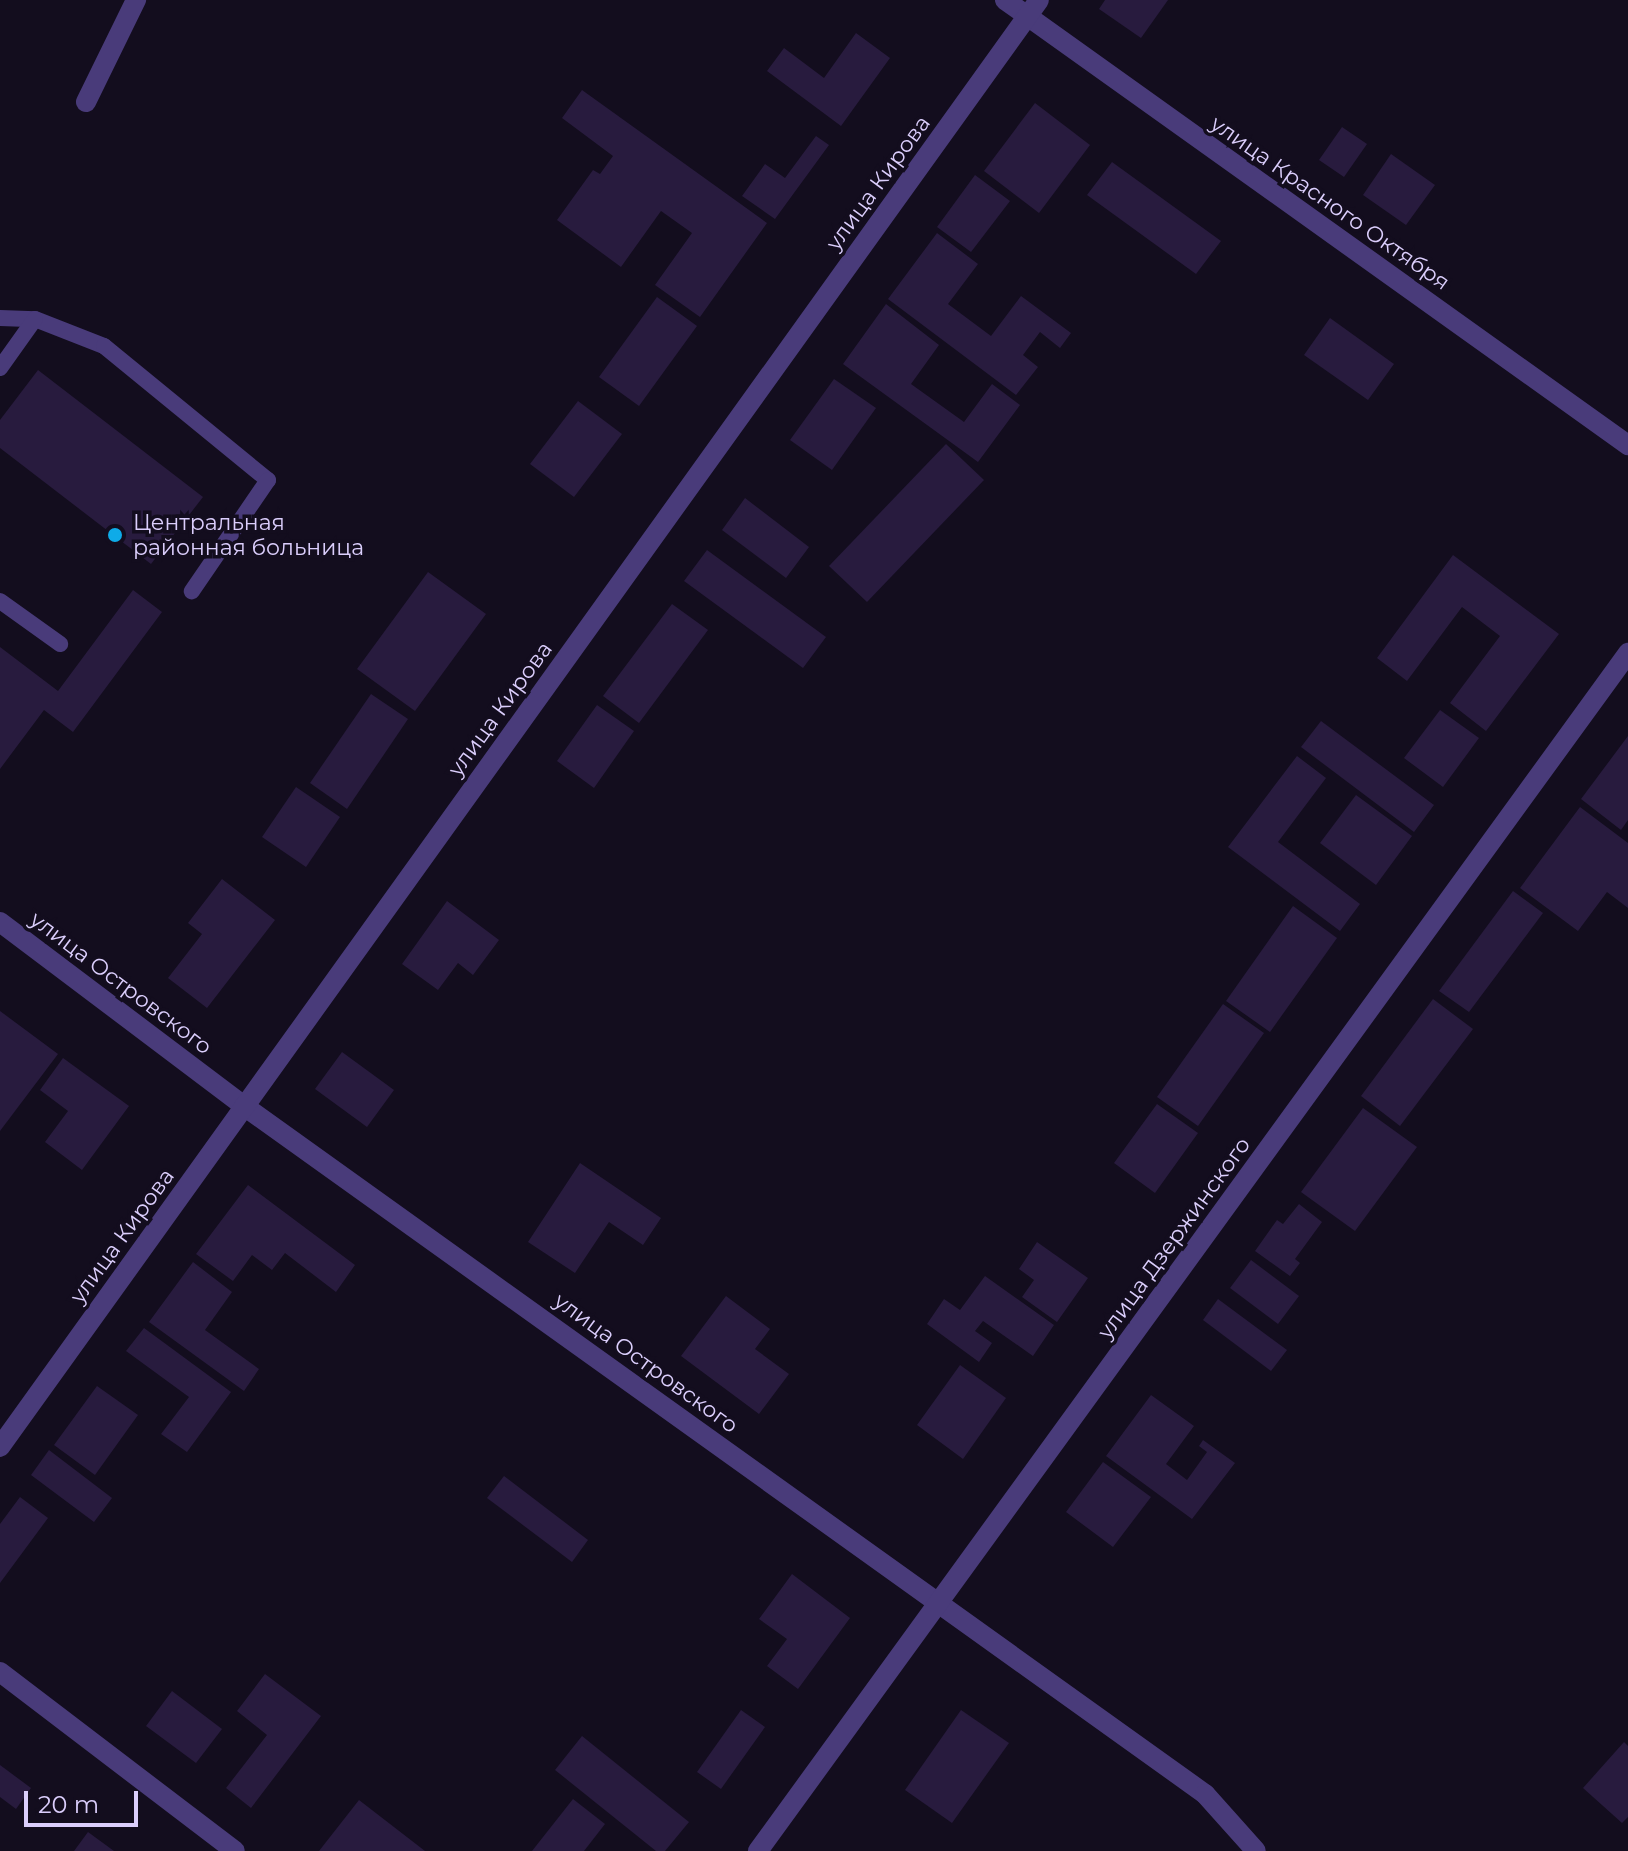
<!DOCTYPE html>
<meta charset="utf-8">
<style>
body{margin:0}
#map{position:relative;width:1628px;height:1851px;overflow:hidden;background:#130d1e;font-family:Montserrat,sans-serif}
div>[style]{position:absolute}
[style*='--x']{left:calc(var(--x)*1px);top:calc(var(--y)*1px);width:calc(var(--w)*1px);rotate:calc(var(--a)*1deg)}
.building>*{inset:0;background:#281b3e}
.service>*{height:16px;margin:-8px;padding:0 8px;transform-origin:8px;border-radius:8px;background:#493b7a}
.minor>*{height:20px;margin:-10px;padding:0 10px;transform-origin:10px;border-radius:10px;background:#493b7a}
.dots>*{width:22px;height:22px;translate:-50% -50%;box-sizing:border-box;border:4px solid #130d1e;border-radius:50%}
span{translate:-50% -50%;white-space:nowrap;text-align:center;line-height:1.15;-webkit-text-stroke:7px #130d1e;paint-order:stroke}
.street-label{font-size:22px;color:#dbcefc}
.poi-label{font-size:22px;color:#dbcefc}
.left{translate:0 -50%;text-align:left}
.scale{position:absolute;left:24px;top:1791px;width:114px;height:36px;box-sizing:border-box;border:4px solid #dbcefc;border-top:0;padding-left:10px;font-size:24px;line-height:28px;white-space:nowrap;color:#dbcefc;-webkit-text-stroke:6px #130d1e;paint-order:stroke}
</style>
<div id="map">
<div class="building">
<div style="clip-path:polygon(1105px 0,1168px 0,1141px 38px,1099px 9px)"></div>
<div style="clip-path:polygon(856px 33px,890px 58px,841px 126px,767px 71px,784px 48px,824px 78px)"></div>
<div style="clip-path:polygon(582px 90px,767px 223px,700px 317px,655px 285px,692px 233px,661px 211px,621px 267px,557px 220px,593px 170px,600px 174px,613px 156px,562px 118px)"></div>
<div style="clip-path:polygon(1035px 103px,1090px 145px,1039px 213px,984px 171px)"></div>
<div style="clip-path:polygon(1342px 127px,1367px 144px,1344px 177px,1319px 160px)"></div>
<div style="clip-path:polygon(816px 136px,829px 145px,775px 219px,742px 196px,765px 164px,785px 178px)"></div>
<div style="clip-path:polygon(1391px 154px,1435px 185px,1406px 225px,1363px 195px)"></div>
<div style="clip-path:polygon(1112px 162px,1221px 241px,1196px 274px,1087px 195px)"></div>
<div style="clip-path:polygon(975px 175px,1010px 201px,971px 252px,937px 227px)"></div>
<div style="clip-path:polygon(937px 233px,978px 264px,948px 304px,991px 336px,1021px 296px,1071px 333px,1060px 348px,1040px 332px,1023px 355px,1038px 367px,1016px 395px,888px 299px)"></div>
<div style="clip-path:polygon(657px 297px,697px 326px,639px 406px,599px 377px)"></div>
<div style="clip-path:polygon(886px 304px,939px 345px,911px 384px,964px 422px,992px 384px,1020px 405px,978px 462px,843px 364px)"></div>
<div style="clip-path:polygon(1330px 318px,1394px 364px,1368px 400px,1304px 355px)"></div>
<div style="clip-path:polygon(38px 370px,203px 497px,151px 564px,0 448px,0 420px)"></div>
<div style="clip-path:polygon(834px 379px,876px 408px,832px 470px,790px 440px)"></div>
<div style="clip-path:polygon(578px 401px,622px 434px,574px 497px,530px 464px)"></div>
<div style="clip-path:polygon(946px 444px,984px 480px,867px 602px,829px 566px)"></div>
<div style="clip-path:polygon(745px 498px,809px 547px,786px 578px,722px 530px)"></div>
<div style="clip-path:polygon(707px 550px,826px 637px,803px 668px,684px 581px)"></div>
<div style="clip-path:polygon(1453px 555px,1559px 634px,1486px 731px,1450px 703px,1500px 636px,1462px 607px,1407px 681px,1377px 658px)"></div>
<div style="clip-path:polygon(428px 572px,486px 614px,415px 711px,357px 669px)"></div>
<div style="clip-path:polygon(133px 590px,162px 612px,73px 732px,44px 710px,0 769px,0 647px,58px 691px)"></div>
<div style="clip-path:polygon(672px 604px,708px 630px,639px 723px,603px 696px)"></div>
<div style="clip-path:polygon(371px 694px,408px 719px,347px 809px,310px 783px)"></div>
<div style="clip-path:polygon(597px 705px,634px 731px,594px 788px,557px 761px)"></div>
<div style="clip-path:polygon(1440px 710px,1479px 738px,1443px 787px,1404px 758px)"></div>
<div style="clip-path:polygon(1321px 721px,1434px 805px,1414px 832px,1301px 747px)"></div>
<div style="clip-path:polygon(1628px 736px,1628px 820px,1621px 830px,1581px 799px)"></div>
<div style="clip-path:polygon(1297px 756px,1326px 778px,1278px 842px,1360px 904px,1340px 931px,1228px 847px)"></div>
<div style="clip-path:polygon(296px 787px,340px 817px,306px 867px,262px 837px)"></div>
<div style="clip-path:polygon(1356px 795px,1412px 836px,1376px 885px,1320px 843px)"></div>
<div style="clip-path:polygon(1580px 807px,1628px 843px,1628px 908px,1607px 892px,1578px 931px,1520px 888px)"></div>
<div style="clip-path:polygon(222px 879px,275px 920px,207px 1008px,168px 978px,202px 934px,188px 923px)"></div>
<div style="clip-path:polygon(1513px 891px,1543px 913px,1469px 1012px,1439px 991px)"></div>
<div style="clip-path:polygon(447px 901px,499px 940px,473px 975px,458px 963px,438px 990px,402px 964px)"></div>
<div style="clip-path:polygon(1293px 906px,1337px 938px,1270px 1032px,1226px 1001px)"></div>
<div style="clip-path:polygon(1433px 999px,1473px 1029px,1400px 1126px,1361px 1096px)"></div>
<div style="clip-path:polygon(1223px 1004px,1264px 1033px,1198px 1126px,1157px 1097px)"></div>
<div style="clip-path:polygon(0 1011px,58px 1054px,0 1131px)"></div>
<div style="clip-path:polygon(342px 1052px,394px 1090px,367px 1127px,315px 1089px)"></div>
<div style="clip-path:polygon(63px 1058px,129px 1106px,82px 1170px,45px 1142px,68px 1111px,40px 1090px)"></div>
<div style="clip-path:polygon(1157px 1104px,1198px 1133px,1155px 1193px,1114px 1163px)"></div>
<div style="clip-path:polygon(1363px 1108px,1417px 1147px,1355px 1231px,1301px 1192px)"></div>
<div style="clip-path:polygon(580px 1163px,661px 1218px,643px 1245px,609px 1222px,575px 1273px,528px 1242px)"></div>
<div style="clip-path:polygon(248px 1185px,355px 1265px,336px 1292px,285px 1253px,272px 1270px,252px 1255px,233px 1281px,196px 1254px)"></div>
<div style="clip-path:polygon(1299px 1204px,1322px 1222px,1295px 1259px,1300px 1263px,1290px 1276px,1255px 1251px,1277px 1220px,1283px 1224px)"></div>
<div style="clip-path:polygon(1037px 1242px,1088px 1278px,1057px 1322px,1022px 1297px,1034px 1280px,1019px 1269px)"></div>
<div style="clip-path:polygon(1251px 1260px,1299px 1296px,1278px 1324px,1230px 1288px)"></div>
<div style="clip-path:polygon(193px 1262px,232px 1292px,205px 1330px,259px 1369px,244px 1391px,149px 1322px)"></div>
<div style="clip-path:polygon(985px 1276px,1054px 1325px,1033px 1356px,983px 1321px,975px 1331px,992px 1343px,979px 1362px,927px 1324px,944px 1299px,960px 1310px)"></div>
<div style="clip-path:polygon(726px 1296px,770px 1329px,755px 1349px,789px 1374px,759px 1414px,681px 1356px)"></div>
<div style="clip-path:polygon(1218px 1299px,1287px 1350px,1271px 1371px,1203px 1320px)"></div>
<div style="clip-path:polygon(144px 1328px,231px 1392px,187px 1452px,161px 1434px,189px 1397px,126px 1351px)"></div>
<div style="clip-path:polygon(960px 1365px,1006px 1398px,963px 1459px,917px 1425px)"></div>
<div style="clip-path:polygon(97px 1386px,138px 1415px,95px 1475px,54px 1445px)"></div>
<div style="clip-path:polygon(1151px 1395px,1194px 1426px,1166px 1464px,1187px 1480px,1207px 1452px,1199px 1446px,1203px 1440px,1235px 1463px,1192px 1519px,1106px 1456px)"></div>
<div style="clip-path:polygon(49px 1450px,112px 1498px,94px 1522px,31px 1475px)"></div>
<div style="clip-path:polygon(1103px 1462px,1151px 1497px,1113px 1547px,1066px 1512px)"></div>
<div style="clip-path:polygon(504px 1476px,588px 1540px,572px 1562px,487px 1498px)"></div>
<div style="clip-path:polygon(20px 1497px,48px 1518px,0 1583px,0 1524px)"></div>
<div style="clip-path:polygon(792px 1574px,850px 1618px,798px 1689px,767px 1666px,787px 1639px,759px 1619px)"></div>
<div style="clip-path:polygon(265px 1674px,321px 1716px,251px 1808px,226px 1788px,267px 1735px,237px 1711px)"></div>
<div style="clip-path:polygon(172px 1691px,222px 1729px,196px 1763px,146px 1726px)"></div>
<div style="clip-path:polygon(741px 1710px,765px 1727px,721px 1789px,697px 1772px)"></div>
<div style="clip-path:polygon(961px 1710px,1009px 1743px,952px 1823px,905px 1790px)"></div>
<div style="clip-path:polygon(582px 1736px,689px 1822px,665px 1851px,656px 1851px,555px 1770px)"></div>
<div style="clip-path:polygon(1624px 1742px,1628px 1746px,1628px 1817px,1622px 1823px,1583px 1788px)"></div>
<div style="clip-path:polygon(0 1765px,31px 1788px,16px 1809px,0 1797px)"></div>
<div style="clip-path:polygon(573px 1799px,605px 1824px,584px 1851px,532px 1851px)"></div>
<div style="clip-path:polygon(359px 1800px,425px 1851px,319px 1851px)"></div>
<div style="clip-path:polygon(88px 1832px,114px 1851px,74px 1851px)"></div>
</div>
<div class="service">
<div style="--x:0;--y:318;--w:35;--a:2"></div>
<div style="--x:35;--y:319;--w:74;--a:21.4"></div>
<div style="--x:104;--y:346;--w:212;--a:39.3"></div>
<div style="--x:268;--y:480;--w:135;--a:124.4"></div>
<div style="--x:0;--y:368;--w:60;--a:-54.5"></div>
<div style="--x:0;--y:601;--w:74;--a:35.6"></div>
</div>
<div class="minor">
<div style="--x:1005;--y:0;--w:766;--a:35.54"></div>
<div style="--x:86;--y:102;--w:114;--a:-63.9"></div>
<div style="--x:0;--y:922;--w:306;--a:37"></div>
<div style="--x:244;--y:1106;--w:1182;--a:35.6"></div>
<div style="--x:1205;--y:1794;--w:76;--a:48.2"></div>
<div style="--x:0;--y:1447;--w:1781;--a:-54.32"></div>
<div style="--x:0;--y:1672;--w:295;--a:37.3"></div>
<div style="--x:758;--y:1851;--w:1481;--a:-54.01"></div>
</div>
<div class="dots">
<div style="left:115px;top:535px;background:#0eabe8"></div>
</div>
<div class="street-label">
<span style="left:878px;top:183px;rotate:-54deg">улица Кирова</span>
<span style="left:1330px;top:203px;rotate:35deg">улица Красного Октября</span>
<span style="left:500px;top:709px;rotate:-54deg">улица Кирова</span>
<span style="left:121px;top:983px;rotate:37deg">улица Островского</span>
<span style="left:122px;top:1236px;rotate:-54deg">улица Кирова</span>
<span style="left:1174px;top:1238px;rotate:-54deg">улица Дзержинского</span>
<span style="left:646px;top:1363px;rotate:36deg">улица Островского</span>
</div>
<div class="poi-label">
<span class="left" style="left:133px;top:535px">Центральная<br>районная больница</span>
</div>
<div class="scale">20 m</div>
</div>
